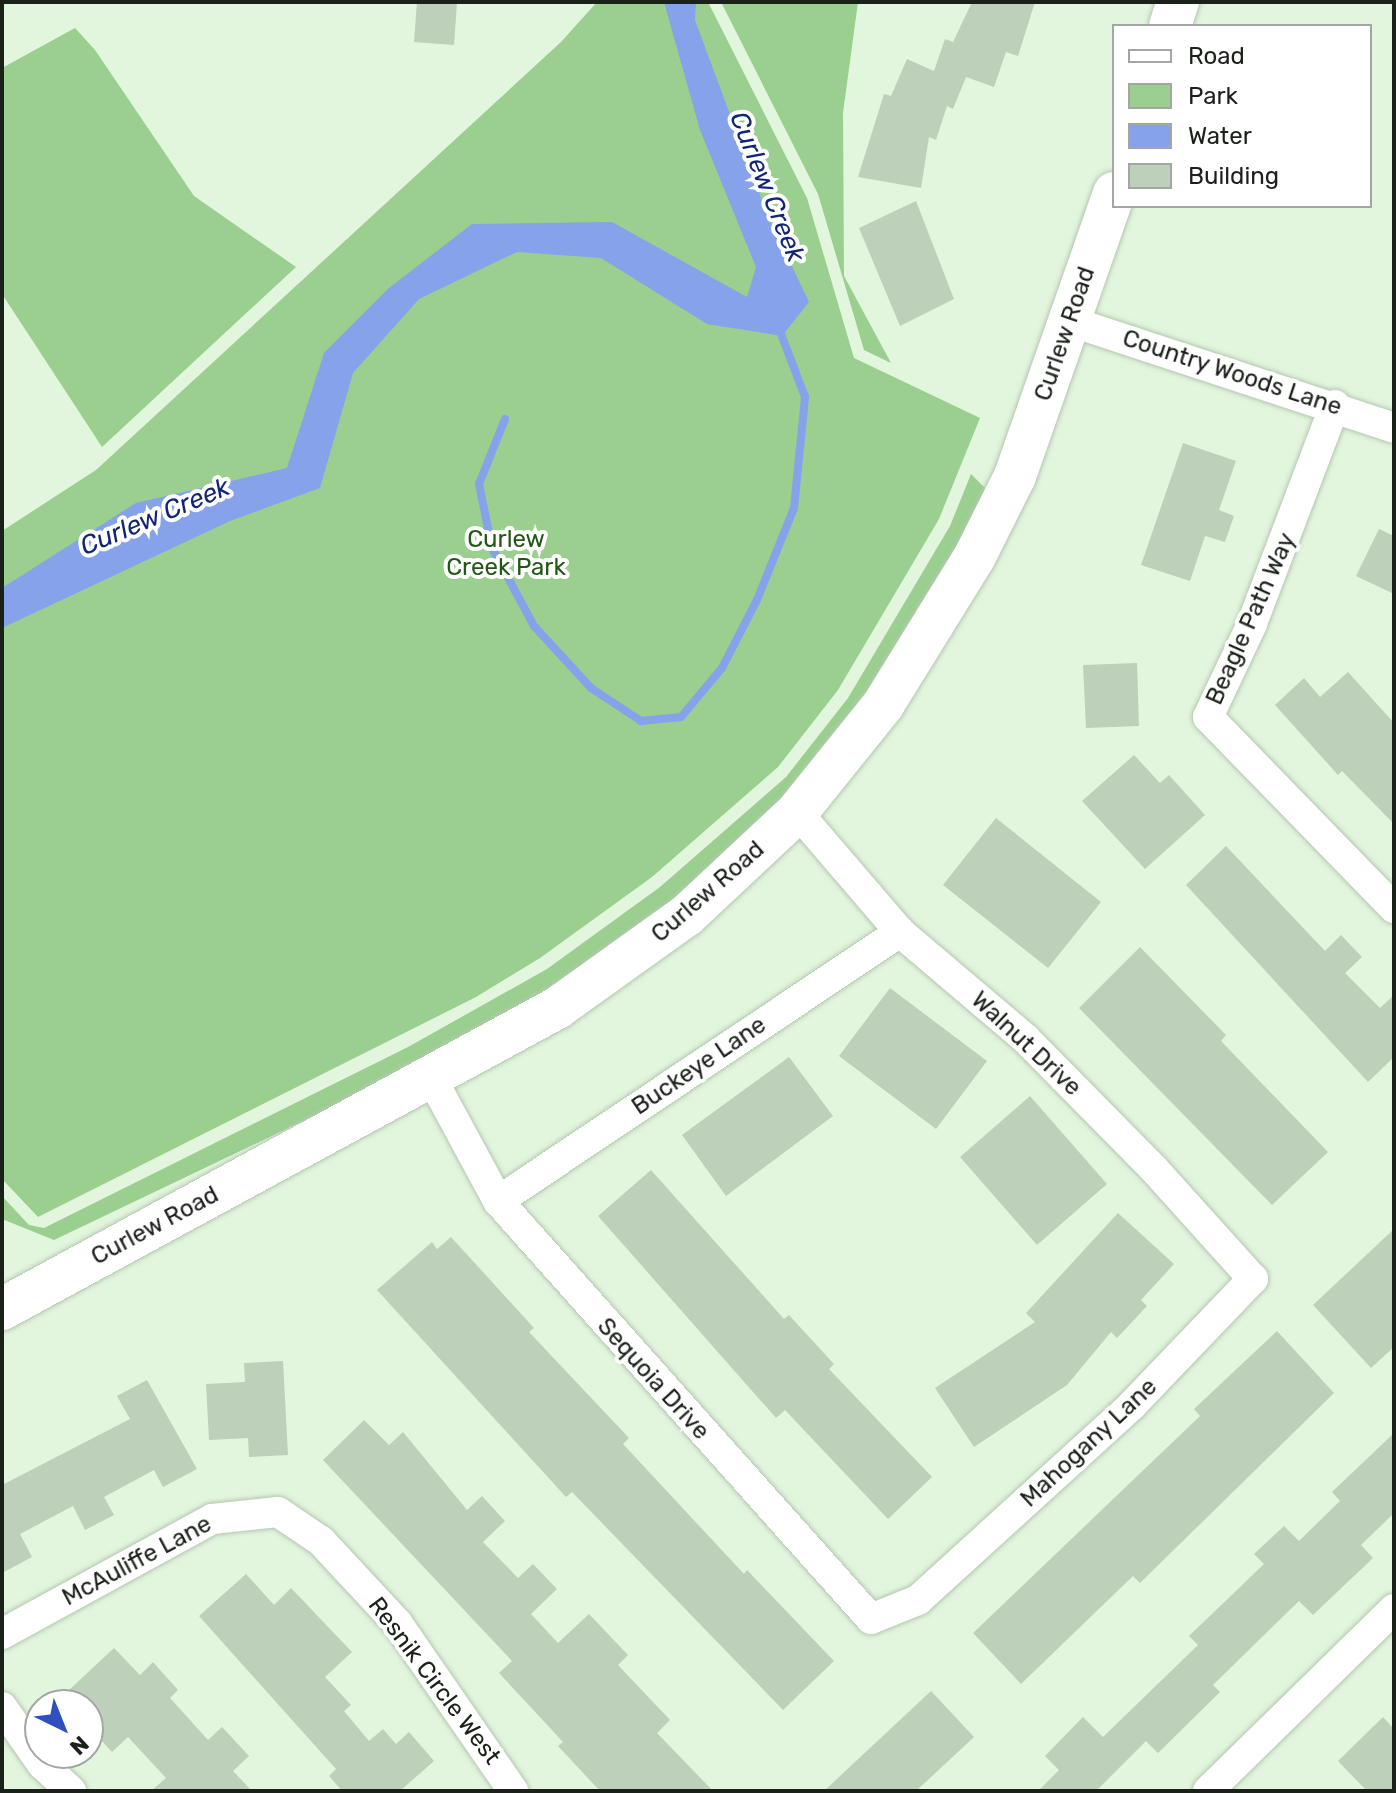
<!DOCTYPE html>
<style>
body{margin:0}
#map{position:relative;width:1396px;height:1793px;overflow:hidden;background:#e2f5dd;font-family:Rubik,sans-serif}
div>[style]{position:absolute}
[style*='--x']{left:calc(var(--x)*1px);top:calc(var(--y)*1px);width:calc(var(--w)*1px);rotate:calc(var(--a)*1deg)}
.green>*{inset:0;background:#9acf8f}
.water>*{inset:0;background:#85a2ea}
.stream>*{height:8px;margin:-4px;padding:0 4px;transform-origin:4px;border-radius:4px;background:#85a2ea}
.building>*{inset:0;background:#bdd0b9}
.roads{filter:drop-shadow(0 0 2px #b4c7b0) drop-shadow(0 0 2px #b4c7b0)}
.street>*{height:30px;margin:-15px;padding:0 15px;transform-origin:15px;border-radius:15px;background:#fff}
.secondary>*{height:42px;margin:-21px;padding:0 21px;transform-origin:21px;border-radius:21px;background:#fff}
span{translate:-50% -50%;white-space:nowrap;text-align:center;line-height:1.15;-webkit-text-stroke:8px #fff;paint-order:stroke}
.street-label{font-size:24px;color:#1a2119}
.park-label{font-size:24px;color:#225715}
.water-label{font-size:26px;color:#112475;font-style:italic}
.frame{position:absolute;inset:0;border:4px solid #1a2119;pointer-events:none}
.legend{position:absolute;left:1112px;top:24px;width:260px;height:184px;box-sizing:border-box;background:#fff;border:2px solid #a3a6a3;margin:0;padding:10px 14px;list-style:none;font-size:24px;color:#1a2119}
.legend li{display:flex;align-items:center;gap:16px;height:40px}
.legend b{width:40px;border:2px solid #a3a6a3}
.north{position:absolute;left:24px;top:1689px;width:80px;height:80px;box-sizing:border-box;background:#fff;border:2px solid #a3a6a3;border-radius:50%;rotate:137deg;font-size:22px;font-weight:700;line-height:32px;text-align:center;color:#1a2119}
.north::after{content:'';display:block;margin:auto;width:28px;height:36px;background:#2f4fbf;clip-path:polygon(50% 0,100% 100%,50% 72%,0 100%)}
</style>
<div id="map">
<div class="green">
<div style="clip-path:polygon(597px 2px,708px 2px,807px 198px,854px 358px,980px 418px,939px 519px,838px 690px,778px 767px,652px 877px,540px 958px,476px 997px,38px 1217px,2px 1179px,2px 531px,96px 470px,561px 42px)"></div>
<div style="clip-path:polygon(721px 2px,858px 2px,843px 113px,844px 276px,891px 363px,864px 350px,818px 194px)"></div>
<div style="clip-path:polygon(75px 28px,95px 50px,194px 196px,296px 267px,102px 447px,2px 294px,2px 68px)"></div>
<div style="clip-path:polygon(971px 474px,990px 493px,907px 645px,786px 801px,617px 949px,456px 1048px,54px 1240px,2px 1219px,2px 1196px,29px 1225px,44px 1228px,408px 1047px,547px 969px,660px 887px,786px 777px,848px 698px,950px 526px)"></div>
</div>
<div class="water">
<div style="clip-path:polygon(664px 2px,696px 2px,695px 20px,767px 214px,809px 302px,782px 336px,707px 324px,601px 258px,517px 252px,419px 299px,353px 373px,320px 488px,230px 521px,2px 628px,2px 588px,136px 503px,287px 468px,324px 353px,389px 288px,472px 224px,612px 222px,747px 297px,756px 267px,700px 130px)"></div>
</div>
<div class="stream">
<div style="--x:505;--y:419;--w:70;--a:111.8"></div>
<div style="--x:479;--y:484;--w:65;--a:78.5"></div>
<div style="--x:492;--y:548;--w:89;--a:61.7"></div>
<div style="--x:534;--y:626;--w:84;--a:47.4"></div>
<div style="--x:591;--y:688;--w:60;--a:33.4"></div>
<div style="--x:641;--y:721;--w:40;--a:-5.7"></div>
<div style="--x:681;--y:717;--w:64;--a:-50.1"></div>
<div style="--x:722;--y:668;--w:76;--a:-62.8"></div>
<div style="--x:757;--y:600;--w:99;--a:-68.1"></div>
<div style="--x:794;--y:508;--w:112;--a:-84.3"></div>
<div style="--x:805;--y:397;--w:76;--a:-110.8"></div>
</div>
<div class="building">
<div style="clip-path:polygon(417px 2px,457px 2px,454px 45px,414px 42px)"></div>
<div style="clip-path:polygon(972px 2px,1035px 2px,1018px 56px,1006px 52px,994px 87px,966px 77px,953px 109px,947px 106px,936px 140px,929px 137px,921px 188px,858px 177px,884px 94px,891px 96px,907px 59px,934px 71px,945px 39px,953px 42px)"></div>
<div style="clip-path:polygon(916px 201px,954px 299px,900px 326px,859px 228px)"></div>
<div style="clip-path:polygon(1183px 443px,1236px 461px,1219px 510px,1234px 516px,1225px 542px,1205px 536px,1190px 581px,1141px 565px)"></div>
<div style="clip-path:polygon(1379px 529px,1394px 536px,1394px 594px,1356px 576px)"></div>
<div style="clip-path:polygon(1137px 663px,1139px 726px,1086px 728px,1083px 665px)"></div>
<div style="clip-path:polygon(1348px 672px,1394px 723px,1394px 824px,1342px 771px,1338px 775px,1275px 705px,1304px 678px,1320px 697px)"></div>
<div style="clip-path:polygon(1134px 755px,1160px 783px,1169px 775px,1205px 815px,1145px 869px,1082px 801px)"></div>
<div style="clip-path:polygon(996px 818px,1101px 902px,1048px 968px,943px 885px)"></div>
<div style="clip-path:polygon(1226px 846px,1325px 951px,1341px 935px,1362px 957px,1345px 973px,1380px 1008px,1394px 995px,1394px 1057px,1368px 1082px,1186px 885px)"></div>
<div style="clip-path:polygon(1140px 947px,1226px 1035px,1221px 1041px,1328px 1152px,1272px 1205px,1079px 1008px)"></div>
<div style="clip-path:polygon(890px 988px,987px 1061px,936px 1129px,839px 1056px)"></div>
<div style="clip-path:polygon(789px 1057px,833px 1116px,726px 1196px,682px 1135px)"></div>
<div style="clip-path:polygon(1030px 1096px,1107px 1184px,1037px 1245px,960px 1157px)"></div>
<div style="clip-path:polygon(651px 1170px,784px 1319px,789px 1315px,834px 1364px,829px 1369px,932px 1477px,888px 1519px,785px 1410px,776px 1418px,598px 1216px)"></div>
<div style="clip-path:polygon(1118px 1213px,1174px 1264px,1141px 1300px,1147px 1306px,1117px 1338px,1111px 1332px,1067px 1385px,974px 1447px,935px 1388px,1035px 1322px,1026px 1313px)"></div>
<div style="clip-path:polygon(1394px 1229px,1394px 1347px,1371px 1368px,1313px 1305px)"></div>
<div style="clip-path:polygon(451px 1237px,534px 1328px,529px 1332px,629px 1438px,623px 1444px,744px 1574px,747px 1570px,834px 1661px,783px 1710px,572px 1492px,566px 1497px,377px 1290px,432px 1242px,437px 1249px)"></div>
<div style="clip-path:polygon(1277px 1331px,1334px 1393px,1140px 1583px,1133px 1576px,1021px 1684px,973px 1633px,1200px 1416px,1194px 1409px)"></div>
<div style="clip-path:polygon(283px 1361px,288px 1455px,249px 1457px,248px 1438px,209px 1440px,206px 1384px,245px 1382px,244px 1363px)"></div>
<div style="clip-path:polygon(147px 1380px,197px 1469px,163px 1487px,154px 1470px,104px 1497px,114px 1515px,85px 1530px,73px 1506px,20px 1534px,32px 1557px,2px 1573px,2px 1485px,130px 1419px,117px 1396px)"></div>
<div style="clip-path:polygon(364px 1420px,389px 1445px,403px 1432px,467px 1510px,482px 1496px,505px 1521px,483px 1542px,518px 1578px,533px 1564px,557px 1589px,531px 1614px,558px 1643px,589px 1614px,628px 1655px,618px 1665px,670px 1720px,657px 1733px,713px 1791px,600px 1791px,558px 1746px,563px 1742px,499px 1673px,512px 1661px,323px 1460px)"></div>
<div style="clip-path:polygon(1394px 1433px,1394px 1513px,1361px 1545px,1373px 1558px,1313px 1615px,1299px 1601px,1213px 1685px,1220px 1692px,1158px 1753px,1146px 1741px,1096px 1791px,1038px 1791px,1059px 1770px,1045px 1756px,1083px 1717px,1103px 1737px,1198px 1645px,1189px 1636px,1264px 1564px,1254px 1554px,1284px 1526px,1299px 1541px,1340px 1501px,1332px 1492px)"></div>
<div style="clip-path:polygon(246px 1574px,274px 1605px,291px 1588px,352px 1652px,325px 1677px,351px 1705px,344px 1711px,369px 1741px,383px 1729px,396px 1744px,409px 1732px,434px 1761px,400px 1791px,342px 1791px,329px 1776px,336px 1769px,199px 1616px)"></div>
<div style="clip-path:polygon(114px 1648px,140px 1675px,153px 1662px,178px 1690px,170px 1698px,208px 1740px,222px 1727px,249px 1756px,233px 1771px,252px 1791px,151px 1791px,166px 1778px,128px 1737px,112px 1752px,88px 1726px,88px 1705px,53px 1705px)"></div>
<div style="clip-path:polygon(931px 1691px,974px 1737px,916px 1791px,824px 1791px)"></div>
<div style="clip-path:polygon(1383px 1717px,1394px 1729px,1394px 1791px,1367px 1791px,1338px 1761px)"></div>
</div>
<div class="roads">
<div class="street">
<div style="--x:1069;--y:321;--w:342;--a:18.2"></div>
<div style="--x:1335;--y:405;--w:234;--a:110.8"></div>
<div style="--x:1252;--y:624;--w:103;--a:115.3"></div>
<div style="--x:1208;--y:717;--w:267;--a:45.8"></div>
<div style="--x:432;--y:1079;--w:139;--a:61.6"></div>
<div style="--x:498;--y:1201;--w:560;--a:48.26"></div>
<div style="--x:871;--y:1619;--w:51;--a:-22"></div>
<div style="--x:918;--y:1600;--w:290;--a:-42.3"></div>
<div style="--x:1132;--y:1405;--w:175;--a:-46.2"></div>
<div style="--x:1253;--y:1279;--w:148;--a:-132"></div>
<div style="--x:1154;--y:1169;--w:182;--a:-134.6"></div>
<div style="--x:1026;--y:1039;--w:165;--a:-139.7"></div>
<div style="--x:900;--y:932;--w:158;--a:-130.6"></div>
<div style="--x:498;--y:1201;--w:484;--a:-33.8"></div>
<div style="--x:2;--y:1634;--w:239;--a:-28.7"></div>
<div style="--x:212;--y:1519;--w:66;--a:-6.1"></div>
<div style="--x:278;--y:1512;--w:52;--a:34"></div>
<div style="--x:321;--y:1541;--w:113;--a:47.1"></div>
<div style="--x:398;--y:1624;--w:203;--a:55.4"></div>
<div style="--x:2;--y:1707;--w:70;--a:54.9"></div>
<div style="--x:42;--y:1764;--w:40;--a:43"></div>
<div style="--x:1208;--y:1791;--w:260;--a:-44.4"></div>
</div>
<div class="secondary">
<div style="--x:1170;--y:26;--w:25;--a:-72"></div>
<div style="--x:2;--y:1309;--w:631;--a:-28.47"></div>
<div style="--x:557;--y:1008;--w:160;--a:-35.6"></div>
<div style="--x:687;--y:915;--w:151;--a:-43.1"></div>
<div style="--x:797;--y:812;--w:137;--a:-51.2"></div>
<div style="--x:883;--y:705;--w:175;--a:-58.3"></div>
<div style="--x:975;--y:556;--w:89;--a:-63.4"></div>
<div style="--x:1015;--y:476;--w:300;--a:-70.7"></div>
</div>
</div>
<div class="street-label">
<span style="left:1065px;top:334px;rotate:-71deg">Curlew Road</span>
<span style="left:1232px;top:373px;rotate:18deg">Country Woods Lane</span>
<span style="left:1251px;top:619px;rotate:-66deg">Beagle Path Way</span>
<span style="left:708px;top:892px;rotate:-41deg">Curlew Road</span>
<span style="left:1026px;top:1044px;rotate:43deg">Walnut Drive</span>
<span style="left:699px;top:1066px;rotate:-34deg">Buckeye Lane</span>
<span style="left:155px;top:1226px;rotate:-28deg">Curlew Road</span>
<span style="left:653px;top:1379px;rotate:48deg">Sequoia Drive</span>
<span style="left:1089px;top:1443px;rotate:-43deg">Mahogany Lane</span>
<span style="left:137px;top:1561px;rotate:-28deg">McAuliffe Lane</span>
<span style="left:434px;top:1681px;rotate:53deg">Resnik Circle West</span>
</div>
<div class="park-label">
<span style="left:506px;top:554px">Curlew<br>Creek Park</span>
</div>
<div class="water-label">
<span style="left:767px;top:187px;rotate:68deg">Curlew Creek</span>
<span style="left:155px;top:517px;rotate:-23deg">Curlew Creek</span>
</div>
<div class="frame"></div>
<ul class="legend">
<li><b style="height:10px;background:#fff"></b>Road</li>
<li><b style="height:22px;background:#9acf8f"></b>Park</li>
<li><b style="height:22px;background:#85a2ea"></b>Water</li>
<li><b style="height:22px;background:#bdd0b9"></b>Building</li>
</ul>
<div class="north">N</div>
</div>
